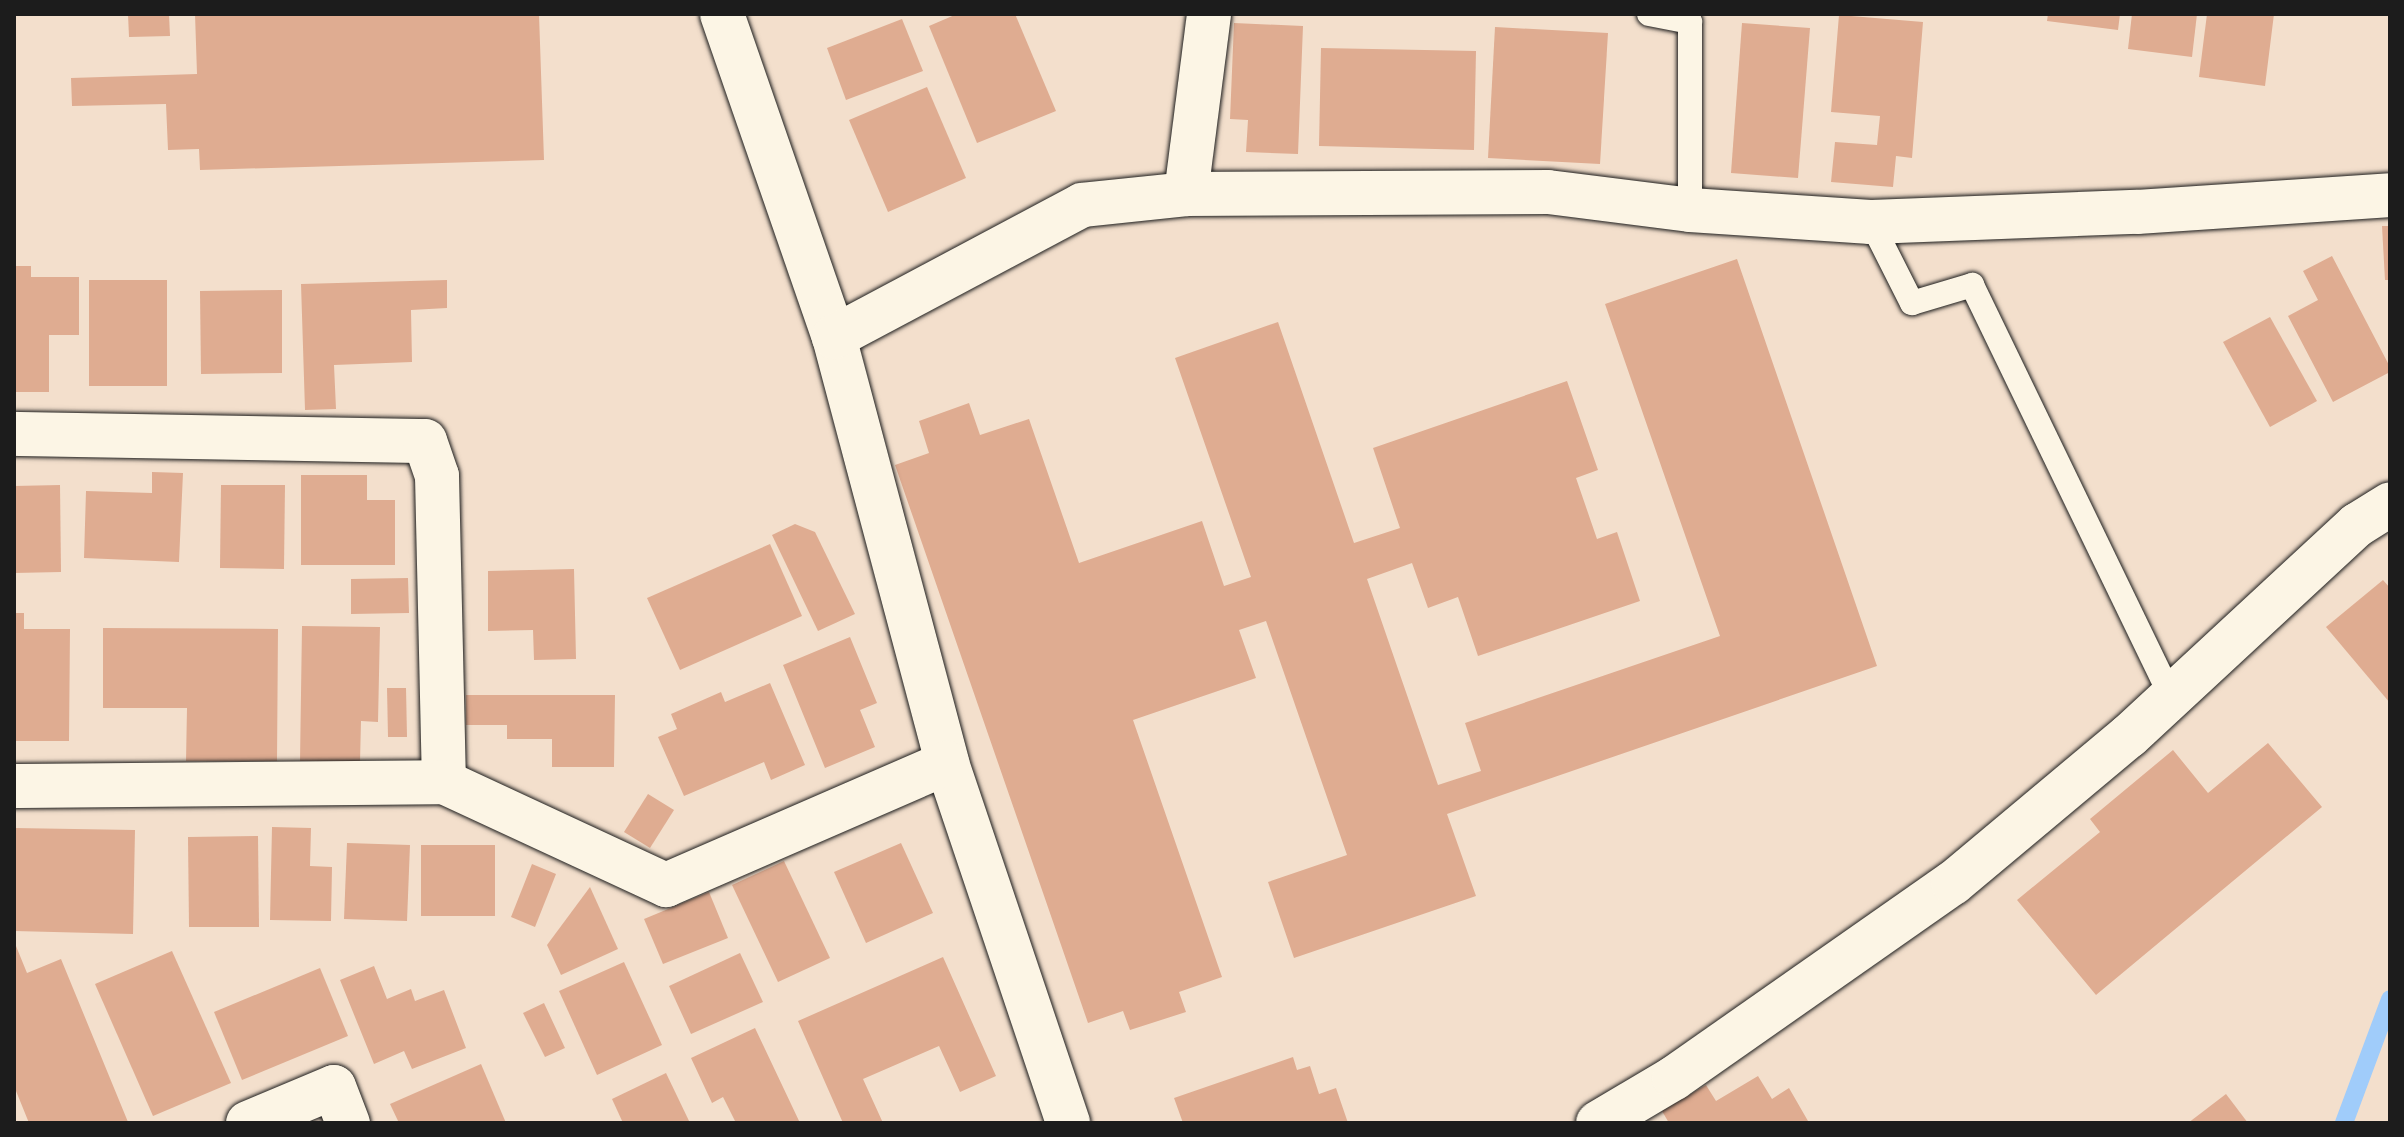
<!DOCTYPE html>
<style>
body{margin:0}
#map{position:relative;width:2404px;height:1137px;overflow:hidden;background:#f3dfcc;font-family:"Gochi Hand",sans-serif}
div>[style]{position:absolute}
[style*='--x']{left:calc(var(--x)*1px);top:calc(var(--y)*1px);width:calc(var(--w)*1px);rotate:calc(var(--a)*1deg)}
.stream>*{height:18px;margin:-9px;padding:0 9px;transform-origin:9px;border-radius:9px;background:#a0ccfa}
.building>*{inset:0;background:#dfac91}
.roads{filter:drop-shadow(0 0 2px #1c1c1c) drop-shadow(0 0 2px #1c1c1c)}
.lane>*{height:24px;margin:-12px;padding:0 12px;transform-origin:12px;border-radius:12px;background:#fcf5e5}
.street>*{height:44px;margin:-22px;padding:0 22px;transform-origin:22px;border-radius:22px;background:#fcf5e5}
span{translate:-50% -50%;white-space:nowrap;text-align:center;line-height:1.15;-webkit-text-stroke:7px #fcf5e5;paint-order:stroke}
.frame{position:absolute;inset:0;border:16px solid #1c1c1c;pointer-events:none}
</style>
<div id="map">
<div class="stream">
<div style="--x:2344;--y:1123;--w:132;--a:-69.6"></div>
</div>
<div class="building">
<div style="clip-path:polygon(128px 14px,169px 14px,170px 36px,129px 37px)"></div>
<div style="clip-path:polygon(195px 14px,539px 14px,544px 160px,200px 170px,199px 149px,168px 150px,166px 104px,72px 106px,71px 78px,197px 74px)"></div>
<div style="clip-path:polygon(957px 14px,1015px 14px,1056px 111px,977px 143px,929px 26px)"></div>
<div style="clip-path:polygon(2048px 14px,2120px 14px,2118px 30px,2047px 21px)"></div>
<div style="clip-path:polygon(2132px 14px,2197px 14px,2192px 57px,2128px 49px)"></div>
<div style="clip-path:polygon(2207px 14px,2274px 14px,2265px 86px,2199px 77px)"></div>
<div style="clip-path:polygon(1839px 15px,1923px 22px,1912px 158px,1896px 156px,1893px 187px,1831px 182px,1835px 142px,1877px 145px,1880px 116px,1831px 112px)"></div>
<div style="clip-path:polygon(902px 19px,923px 71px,846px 100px,827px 48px)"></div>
<div style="clip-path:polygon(1234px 23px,1303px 26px,1298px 154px,1246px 152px,1248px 120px,1230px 119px)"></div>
<div style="clip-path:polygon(1742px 23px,1810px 28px,1798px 178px,1731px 173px)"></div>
<div style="clip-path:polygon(1495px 27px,1608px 33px,1600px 164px,1488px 158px)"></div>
<div style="clip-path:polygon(1321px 48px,1476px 51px,1474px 150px,1319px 146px)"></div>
<div style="clip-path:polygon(927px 87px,966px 178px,888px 212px,849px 120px)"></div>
<div style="clip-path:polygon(2382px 226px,2390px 226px,2390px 280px,2385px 280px)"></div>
<div style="clip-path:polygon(2332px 256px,2390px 367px,2390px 372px,2333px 402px,2288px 316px,2318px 300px,2303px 271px)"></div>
<div style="clip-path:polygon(1737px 259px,1877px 666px,1447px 814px,1476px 896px,1294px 958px,1268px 882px,1347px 855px,1266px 621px,1239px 630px,1256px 678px,1133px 720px,1222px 977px,1179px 992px,1186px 1012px,1130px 1030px,1123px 1011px,1088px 1023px,895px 465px,929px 453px,919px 421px,969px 403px,980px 435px,1029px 419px,1079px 563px,1202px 521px,1224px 586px,1251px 577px,1175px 358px,1278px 322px,1354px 543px,1400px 528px,1373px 448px,1567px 381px,1598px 470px,1576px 478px,1597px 539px,1617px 532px,1640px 601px,1478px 656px,1458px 597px,1428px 608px,1412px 563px,1367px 579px,1438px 785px,1481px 771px,1465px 723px,1720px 636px,1605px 304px)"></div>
<div style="clip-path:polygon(14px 266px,31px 266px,31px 277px,79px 277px,79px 335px,49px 335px,49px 392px,14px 392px)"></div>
<div style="clip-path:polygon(89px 280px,167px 280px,167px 386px,89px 386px)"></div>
<div style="clip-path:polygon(447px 280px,447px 308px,411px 310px,412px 362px,334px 365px,336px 409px,305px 410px,301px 284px)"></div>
<div style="clip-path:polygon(282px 290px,282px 373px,201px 374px,200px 291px)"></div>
<div style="clip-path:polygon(2270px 317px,2317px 401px,2270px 427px,2223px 342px)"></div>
<div style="clip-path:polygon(152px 472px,183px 473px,179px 562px,84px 558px,86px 491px,152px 493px)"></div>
<div style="clip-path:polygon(301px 475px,367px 475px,367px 500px,395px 500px,395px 565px,301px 565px)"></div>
<div style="clip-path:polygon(60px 485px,61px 572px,14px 573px,14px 486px)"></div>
<div style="clip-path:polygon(221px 485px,285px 485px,284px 569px,220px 568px)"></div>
<div style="clip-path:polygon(795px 524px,815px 532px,855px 614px,818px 631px,772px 535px)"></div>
<div style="clip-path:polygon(770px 544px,802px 616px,680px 670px,647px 598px)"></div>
<div style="clip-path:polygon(574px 569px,576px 659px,534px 660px,533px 630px,488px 631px,488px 571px)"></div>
<div style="clip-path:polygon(408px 578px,409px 613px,351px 614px,351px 579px)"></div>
<div style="clip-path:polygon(2383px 580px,2390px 588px,2390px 703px,2326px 627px)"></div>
<div style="clip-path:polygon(14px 613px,24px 613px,24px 629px,70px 629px,69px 741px,14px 741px)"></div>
<div style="clip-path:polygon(302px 626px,380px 627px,378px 722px,361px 721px,360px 762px,300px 761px)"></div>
<div style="clip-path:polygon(103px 628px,278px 629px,277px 761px,186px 761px,187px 708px,103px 708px)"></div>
<div style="clip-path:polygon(850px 637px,877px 703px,860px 710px,875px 747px,825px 768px,783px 665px)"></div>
<div style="clip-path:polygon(770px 683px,805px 765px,771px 780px,764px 762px,684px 796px,658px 737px,677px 729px,671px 714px,721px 692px,725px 702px)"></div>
<div style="clip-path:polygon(387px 688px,406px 688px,407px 737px,388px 737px)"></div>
<div style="clip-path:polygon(466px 695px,615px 695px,614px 767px,552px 767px,552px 739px,507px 739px,507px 725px,466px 725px)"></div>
<div style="clip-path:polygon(2268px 743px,2322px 807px,2096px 995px,2017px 900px,2100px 832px,2090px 819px,2173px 750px,2208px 793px)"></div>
<div style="clip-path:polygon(648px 794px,674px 810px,650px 848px,624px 832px)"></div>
<div style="clip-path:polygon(272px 827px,311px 828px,310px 866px,332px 867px,331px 921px,270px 920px)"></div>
<div style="clip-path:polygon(14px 828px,135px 830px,133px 934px,14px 931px)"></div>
<div style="clip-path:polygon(258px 836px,259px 927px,189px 927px,188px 837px)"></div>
<div style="clip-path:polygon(347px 843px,410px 845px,407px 921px,344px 919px)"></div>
<div style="clip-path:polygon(901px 843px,933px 913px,866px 943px,834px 872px)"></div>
<div style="clip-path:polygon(421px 845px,495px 845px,495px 916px,421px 916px)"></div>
<div style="clip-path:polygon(784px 861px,830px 958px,778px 982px,732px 885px)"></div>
<div style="clip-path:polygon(532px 864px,556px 874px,535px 927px,511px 917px)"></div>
<div style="clip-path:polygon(590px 887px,618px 949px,561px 975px,547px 945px)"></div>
<div style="clip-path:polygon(709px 892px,728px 938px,663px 964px,644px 919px)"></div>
<div style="clip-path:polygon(16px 946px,27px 973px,61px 959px,128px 1122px,29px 1123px,14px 1086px)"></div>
<div style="clip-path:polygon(172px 951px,231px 1083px,153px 1116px,95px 984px)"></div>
<div style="clip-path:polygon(740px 953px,763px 1002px,691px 1034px,669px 986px)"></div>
<div style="clip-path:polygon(943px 957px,996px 1076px,960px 1092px,939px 1046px,863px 1079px,883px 1123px,843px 1123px,798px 1021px)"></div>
<div style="clip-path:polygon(624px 962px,662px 1045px,597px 1075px,559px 991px)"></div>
<div style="clip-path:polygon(374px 966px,387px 999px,411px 989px,415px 1001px,444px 990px,466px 1048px,412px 1069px,404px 1051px,374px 1064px,340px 980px)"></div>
<div style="clip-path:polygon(320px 968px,348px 1036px,242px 1080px,214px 1012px)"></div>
<div style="clip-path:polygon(544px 1003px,565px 1048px,545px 1057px,523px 1013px)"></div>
<div style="clip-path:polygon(755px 1028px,800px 1123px,736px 1123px,723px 1097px,712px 1103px,691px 1058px)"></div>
<div style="clip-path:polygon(1293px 1057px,1297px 1070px,1310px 1066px,1319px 1094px,1336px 1088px,1348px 1123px,1183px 1123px,1174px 1098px)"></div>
<div style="clip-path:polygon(481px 1064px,506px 1123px,399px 1123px,390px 1104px)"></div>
<div style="clip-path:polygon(666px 1073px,690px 1123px,623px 1123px,612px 1099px)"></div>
<div style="clip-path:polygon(1758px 1076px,1772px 1099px,1789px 1088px,1808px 1121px,1669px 1123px,1662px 1111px,1706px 1085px,1716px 1101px)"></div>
<div style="clip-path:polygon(2226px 1094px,2248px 1123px,2188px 1123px)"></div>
</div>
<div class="roads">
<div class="lane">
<div style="--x:1649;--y:14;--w:42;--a:11"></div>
<div style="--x:1690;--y:22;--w:188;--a:90"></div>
<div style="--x:1871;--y:222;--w:91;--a:63.2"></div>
<div style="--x:1912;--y:303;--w:63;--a:-16.7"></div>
<div style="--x:1972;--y:285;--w:458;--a:64.2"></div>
</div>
<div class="street">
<div style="--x:722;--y:14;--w:342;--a:70.9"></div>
<div style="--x:834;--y:337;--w:441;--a:75.1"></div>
<div style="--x:947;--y:763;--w:380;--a:71.4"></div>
<div style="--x:1186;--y:194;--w:181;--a:-82.7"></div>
<div style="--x:834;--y:337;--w:281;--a:-28"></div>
<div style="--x:1082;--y:205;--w:105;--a:-6"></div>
<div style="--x:1186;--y:194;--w:362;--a:-0.3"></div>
<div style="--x:1548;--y:192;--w:143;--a:7.2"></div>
<div style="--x:1690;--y:210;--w:181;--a:3.8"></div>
<div style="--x:1871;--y:222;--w:266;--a:-2.2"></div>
<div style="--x:2137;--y:212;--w:254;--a:-3.8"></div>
<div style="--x:14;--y:434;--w:411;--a:1"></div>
<div style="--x:425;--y:441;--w:37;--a:71"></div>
<div style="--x:437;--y:476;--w:306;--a:88.7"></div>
<div style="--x:14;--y:786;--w:430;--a:-0.5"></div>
<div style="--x:444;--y:782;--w:245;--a:24.9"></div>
<div style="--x:666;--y:885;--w:306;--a:-23.5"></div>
<div style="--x:248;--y:1123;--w:93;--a:-22.7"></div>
<div style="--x:334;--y:1087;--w:39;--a:69"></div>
<div style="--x:1598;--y:1123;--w:88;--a:-30.6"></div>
<div style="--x:1674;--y:1078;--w:340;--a:-35"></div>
<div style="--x:1953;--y:883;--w:229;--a:-39.9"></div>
<div style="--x:2129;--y:736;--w:311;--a:-42.8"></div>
<div style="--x:2357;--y:525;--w:39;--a:-32"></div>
</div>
</div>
<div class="frame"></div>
</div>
